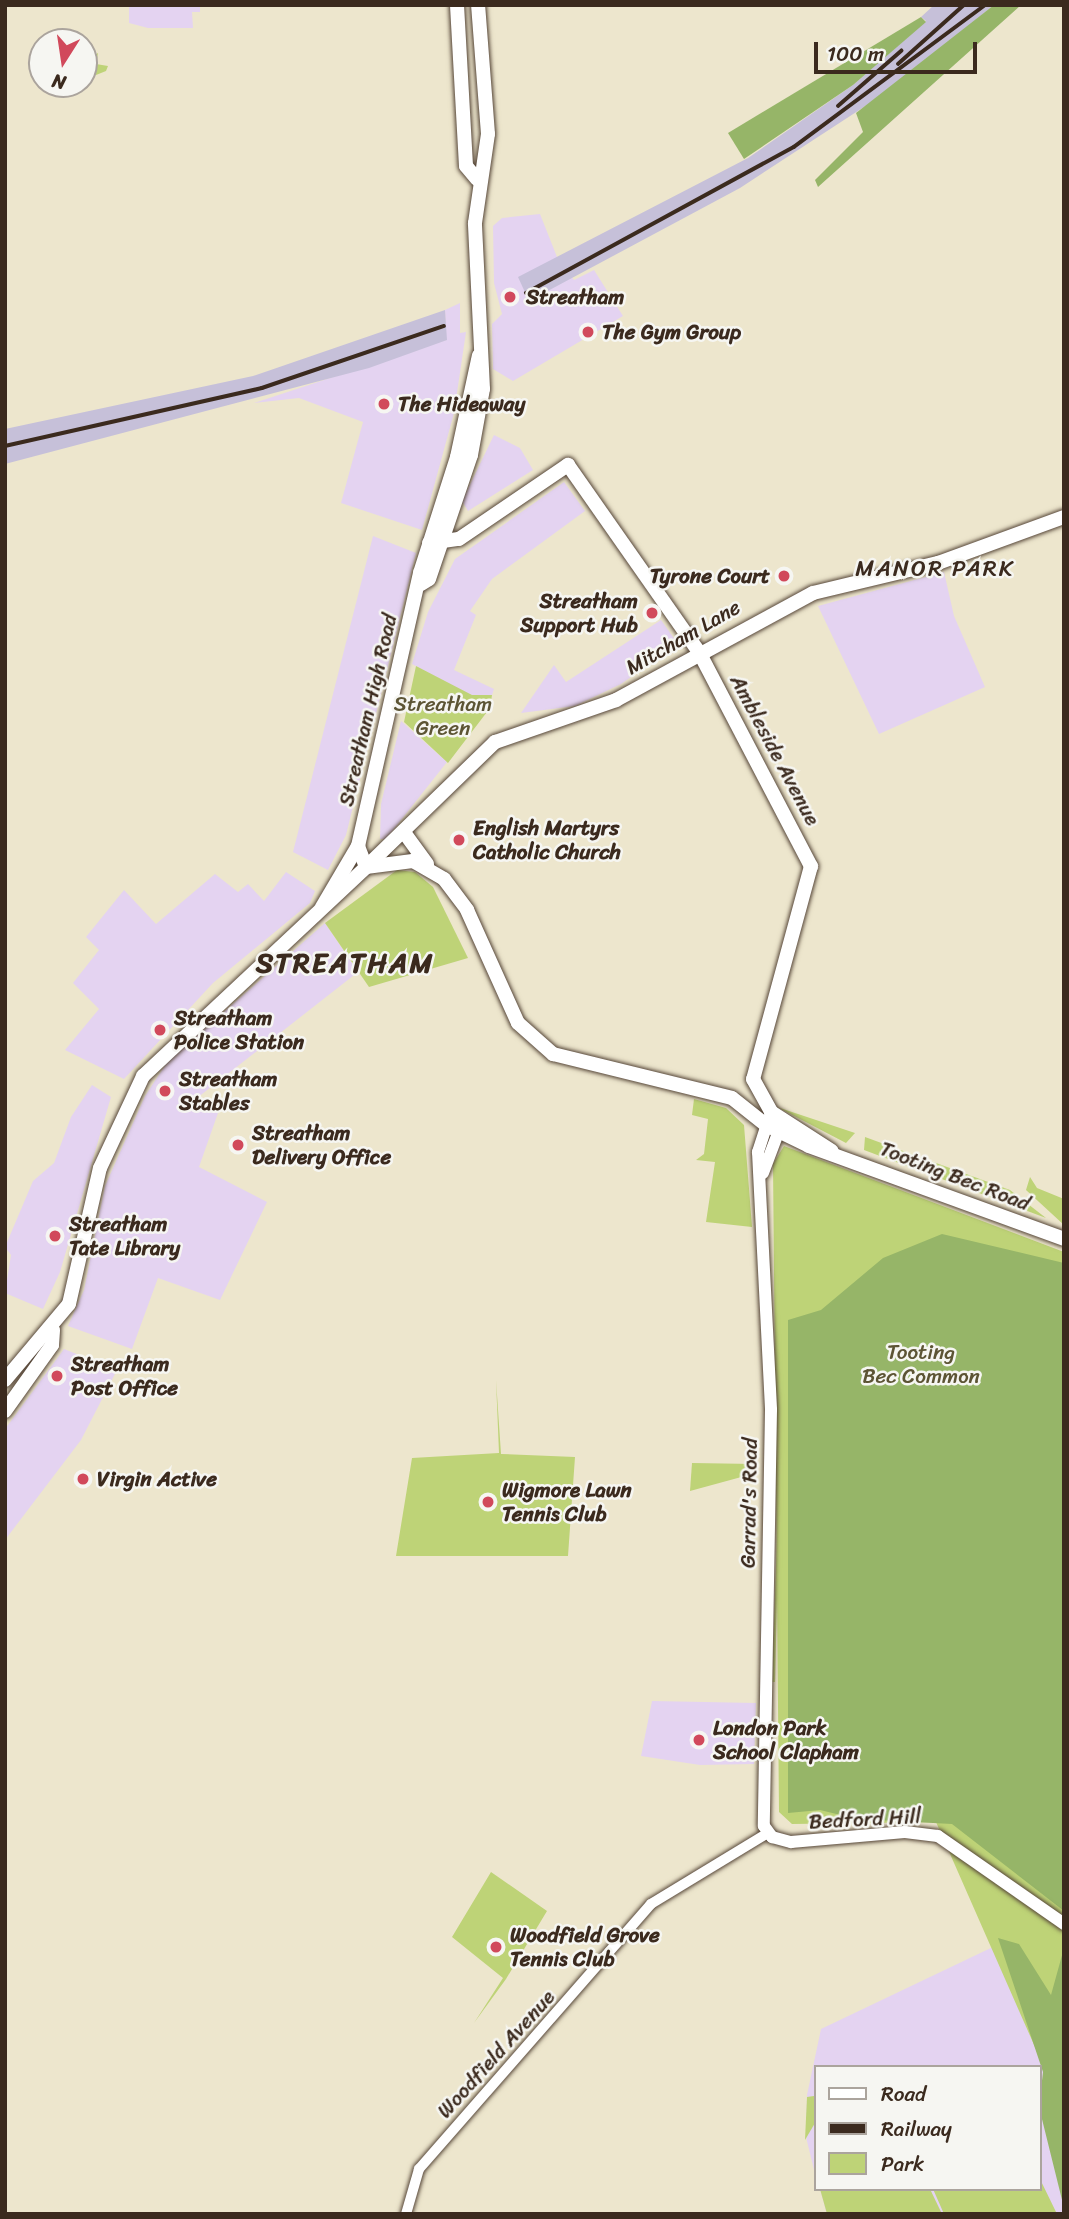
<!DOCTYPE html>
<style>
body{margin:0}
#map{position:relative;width:1069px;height:2219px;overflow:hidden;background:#ede6cd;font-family:Sriracha,sans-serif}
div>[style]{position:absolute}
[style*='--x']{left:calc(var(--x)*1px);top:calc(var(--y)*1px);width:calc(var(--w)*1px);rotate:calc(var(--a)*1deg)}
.built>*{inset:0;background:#e4d3f1}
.industrial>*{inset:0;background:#c6c0d9}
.green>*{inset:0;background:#bed377}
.forest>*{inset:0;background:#96b568}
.roads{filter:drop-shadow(0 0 2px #564638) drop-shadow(0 0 2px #564638)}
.tertiary>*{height:10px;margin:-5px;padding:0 5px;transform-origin:5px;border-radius:5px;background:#fff}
.secondary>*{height:12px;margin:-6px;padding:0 6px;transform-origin:6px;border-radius:6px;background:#fff}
.primary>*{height:14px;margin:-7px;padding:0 7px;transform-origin:7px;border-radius:7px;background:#fff}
.trunk>*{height:14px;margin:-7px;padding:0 7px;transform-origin:7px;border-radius:7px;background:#fff}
.rail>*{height:3.5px;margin:-1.75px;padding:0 1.75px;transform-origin:1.75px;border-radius:1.75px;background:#3b2a1e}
.dots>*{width:19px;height:19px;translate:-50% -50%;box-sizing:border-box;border:4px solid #f6f6f2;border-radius:50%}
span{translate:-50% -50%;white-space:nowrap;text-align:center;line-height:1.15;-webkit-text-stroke:5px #f6f6f2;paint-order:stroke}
.poi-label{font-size:21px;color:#3b2a1e;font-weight:700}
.left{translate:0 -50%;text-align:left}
.right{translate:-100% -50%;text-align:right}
.street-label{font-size:21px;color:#3b2a1e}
.park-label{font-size:21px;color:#5c5434}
.neighbourhood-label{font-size:23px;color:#3b2a1e;letter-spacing:2px}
.district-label{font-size:28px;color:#3b2a1e;font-weight:700;letter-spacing:2px}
.frame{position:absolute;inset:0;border:7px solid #3b2a1e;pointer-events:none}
.legend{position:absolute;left:814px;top:2065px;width:228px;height:126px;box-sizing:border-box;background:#f6f6f2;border:2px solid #aba49d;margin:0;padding:9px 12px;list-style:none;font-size:21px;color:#3b2a1e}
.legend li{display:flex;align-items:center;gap:14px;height:35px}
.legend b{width:35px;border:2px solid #aba49d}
.north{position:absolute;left:28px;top:28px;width:70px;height:70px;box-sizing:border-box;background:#f6f6f2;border:2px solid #aba49d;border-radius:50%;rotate:192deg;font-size:19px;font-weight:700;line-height:28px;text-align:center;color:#3b2a1e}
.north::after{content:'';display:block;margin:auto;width:24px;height:32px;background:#d1495b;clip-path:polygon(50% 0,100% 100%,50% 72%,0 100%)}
.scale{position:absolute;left:814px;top:42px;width:163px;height:32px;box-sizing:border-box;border:4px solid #3b2a1e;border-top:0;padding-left:9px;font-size:21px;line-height:24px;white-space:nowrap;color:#3b2a1e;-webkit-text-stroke:5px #f6f6f2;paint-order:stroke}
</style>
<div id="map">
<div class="built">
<div style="clip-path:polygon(129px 5px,200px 5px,200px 12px,192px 12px,193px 28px,148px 28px,129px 23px)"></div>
<div style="clip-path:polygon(540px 214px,559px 262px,574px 280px,594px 270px,623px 316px,513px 381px,493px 369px,492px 324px,502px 314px,494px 283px,493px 226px,502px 218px)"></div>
<div style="clip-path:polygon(460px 303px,460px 333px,466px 332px,454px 413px,422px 530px,341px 503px,363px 422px,299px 398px,254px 403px,446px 340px,445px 310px)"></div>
<div style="clip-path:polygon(494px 435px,520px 448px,533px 470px,468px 511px,462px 501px)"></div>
<div style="clip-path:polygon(564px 482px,585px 511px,492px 579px,470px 611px,476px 615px,454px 670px,494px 689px,492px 695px,472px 696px,412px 664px,428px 612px,455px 559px)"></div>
<div style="clip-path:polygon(373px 536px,416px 553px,346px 835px,328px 870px,293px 852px)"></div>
<div style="clip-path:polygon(944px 572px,954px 616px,985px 687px,879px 734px,818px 606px)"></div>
<div style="clip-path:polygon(661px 620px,678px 644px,621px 684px,575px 706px,521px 713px,554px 665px,566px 682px)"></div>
<div style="clip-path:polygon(401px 721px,447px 762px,386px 839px,380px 839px,381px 804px)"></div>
<div style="clip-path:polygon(286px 872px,315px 891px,310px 903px,213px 983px,124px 1079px,65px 1050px,99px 1009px,73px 983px,99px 950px,86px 937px,124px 890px,156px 924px,215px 874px,238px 892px,248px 884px,264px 901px)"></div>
<div style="clip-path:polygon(325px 923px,358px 972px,197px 1098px,218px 1113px,199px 1167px,267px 1202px,220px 1300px,158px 1278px,132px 1349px,68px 1326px,84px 1290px,105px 1186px,145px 1096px,168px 1061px)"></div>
<div style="clip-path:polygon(92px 1085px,111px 1097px,60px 1272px,43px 1309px,5px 1293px,11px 1255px,5px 1247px,33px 1181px,54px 1163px,71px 1117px)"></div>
<div style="clip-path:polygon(64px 1349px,117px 1370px,81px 1440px,5px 1540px,5px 1429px)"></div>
<div style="clip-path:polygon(652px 1701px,756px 1703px,754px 1764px,700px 1765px,641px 1756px)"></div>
<div style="clip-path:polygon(995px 1946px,1064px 2113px,1064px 2214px,827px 2214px,820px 2189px,1039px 2189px,1039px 2067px,815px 2067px,815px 2174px,806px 2137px,807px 2095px,821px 2029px)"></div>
</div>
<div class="industrial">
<div style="clip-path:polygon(934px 5px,994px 5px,893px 88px,740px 188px,529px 301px,518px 277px,748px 158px,853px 85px,926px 21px,921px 17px)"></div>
<div style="clip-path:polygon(445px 310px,447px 340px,369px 368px,5px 464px,5px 429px,253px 376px)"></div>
</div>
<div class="green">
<div style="clip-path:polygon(98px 53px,96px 64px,108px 66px,106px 71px,91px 77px,84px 62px)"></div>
<div style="clip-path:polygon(416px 666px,472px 695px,492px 695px,490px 708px,448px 763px,404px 722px)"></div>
<div style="clip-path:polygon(397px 870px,415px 872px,433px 887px,468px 958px,369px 987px,325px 923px)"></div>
<div style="clip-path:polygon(694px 1099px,726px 1108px,744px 1125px,752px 1227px,706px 1222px,715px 1162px,696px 1160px,704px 1154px,708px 1119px,692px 1115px)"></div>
<div style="clip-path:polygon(777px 1107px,855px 1133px,846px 1143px)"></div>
<div style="clip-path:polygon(865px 1137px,1010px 1190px,1046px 1218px,864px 1150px)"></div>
<div style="clip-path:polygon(784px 1146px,1064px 1252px,1064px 2113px,936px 1822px,792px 1824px,779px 1812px,773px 1164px)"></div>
<div style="clip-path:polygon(1030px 1177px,1037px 1188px,1064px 1199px,1064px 1225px,1026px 1190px)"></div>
<div style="clip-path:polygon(496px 1380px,501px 1454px,575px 1457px,568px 1556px,396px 1556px,412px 1458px,499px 1453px)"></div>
<div style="clip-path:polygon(692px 1463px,755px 1464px,756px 1473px,690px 1491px)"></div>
<div style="clip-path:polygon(777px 1535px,778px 1560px,775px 1682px,772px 1682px)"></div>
<div style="clip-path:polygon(491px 1872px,547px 1911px,506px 1979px,474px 2023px,503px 1978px,452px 1937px)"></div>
<div style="clip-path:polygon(814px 2096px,815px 2123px,805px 2140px,807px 2097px)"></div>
<div style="clip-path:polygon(1039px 2177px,1057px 2214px,944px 2214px,933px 2189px,1039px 2189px)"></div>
<div style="clip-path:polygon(820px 2189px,930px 2189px,942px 2214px,827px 2214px)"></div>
</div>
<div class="forest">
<div style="clip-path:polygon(994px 5px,1021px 5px,818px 187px,815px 180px,863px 132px,856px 113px)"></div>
<div style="clip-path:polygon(921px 17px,926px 22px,853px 85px,744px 159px,728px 133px)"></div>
<div style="clip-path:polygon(942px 1234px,1064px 1263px,1064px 1911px,952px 1824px,857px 1819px,820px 1810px,788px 1813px,788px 1320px,821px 1310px,883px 1258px)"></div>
<div style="clip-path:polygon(998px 1938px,1019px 1944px,1051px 1995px,1064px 1948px,1064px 2208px,1039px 2107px,1043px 2072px)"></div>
</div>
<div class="roads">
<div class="tertiary">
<div style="--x:406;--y:2214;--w:47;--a:-73.9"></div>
<div style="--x:419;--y:2169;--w:352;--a:-48.8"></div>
<div style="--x:651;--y:1904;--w:137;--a:-31.3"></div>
</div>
<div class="secondary">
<div style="--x:769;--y:1118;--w:36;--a:108"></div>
<div style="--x:758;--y:1152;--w:258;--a:87.1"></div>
<div style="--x:771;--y:1410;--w:416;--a:91"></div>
<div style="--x:764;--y:1826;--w:14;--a:54"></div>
<div style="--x:772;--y:1837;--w:20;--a:15"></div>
<div style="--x:791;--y:1842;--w:114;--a:-5"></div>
<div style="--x:905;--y:1832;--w:33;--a:7"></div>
<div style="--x:938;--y:1836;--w:154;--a:34.9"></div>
<div style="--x:763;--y:1173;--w:51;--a:-69.4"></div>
</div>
<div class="primary">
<div style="--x:406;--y:835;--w:36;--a:54"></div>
<div style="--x:366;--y:867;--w:180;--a:-44.1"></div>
<div style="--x:495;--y:742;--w:128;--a:-19.1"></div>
<div style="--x:616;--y:700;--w:224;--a:-28.5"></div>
<div style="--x:813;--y:593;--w:129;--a:-13.5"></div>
<div style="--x:938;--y:563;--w:134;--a:-20.1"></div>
</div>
<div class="trunk">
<div style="--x:457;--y:5;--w:161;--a:86.8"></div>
<div style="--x:466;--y:166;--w:17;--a:50"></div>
<div style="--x:429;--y:543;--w:30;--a:-8"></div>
<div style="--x:459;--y:539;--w:132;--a:-34.2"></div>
<div style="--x:568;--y:465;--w:228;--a:55"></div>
<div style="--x:699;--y:652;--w:242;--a:62.4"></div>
<div style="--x:811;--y:866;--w:221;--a:105.2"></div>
<div style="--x:753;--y:1079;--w:38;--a:61"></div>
<div style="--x:771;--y:1112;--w:72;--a:32.6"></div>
<div style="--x:421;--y:584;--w:9;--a:-32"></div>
<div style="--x:429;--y:579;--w:131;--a:-71.3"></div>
<div style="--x:471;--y:455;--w:67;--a:-79.7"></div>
<div style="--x:483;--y:389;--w:166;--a:-92.8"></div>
<div style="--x:475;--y:223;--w:90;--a:-81.7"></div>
<div style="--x:488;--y:134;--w:129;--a:-94.4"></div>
<div style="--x:366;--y:867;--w:47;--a:-7.3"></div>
<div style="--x:413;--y:861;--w:36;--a:30"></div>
<div style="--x:444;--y:879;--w:39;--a:53"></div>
<div style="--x:467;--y:910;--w:124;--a:65.7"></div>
<div style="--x:518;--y:1023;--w:47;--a:41.5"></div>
<div style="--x:553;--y:1054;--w:184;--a:13.8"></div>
<div style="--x:732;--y:1098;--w:43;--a:38.5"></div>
<div style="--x:766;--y:1125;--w:48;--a:26"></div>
<div style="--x:809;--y:1146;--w:271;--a:20"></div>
<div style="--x:366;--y:867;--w:22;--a:-111"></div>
<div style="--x:358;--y:846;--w:280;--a:-77.2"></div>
<div style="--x:420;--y:573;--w:122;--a:-72.3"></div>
<div style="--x:457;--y:457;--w:104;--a:-77.8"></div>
<div style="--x:322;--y:907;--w:71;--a:-59.5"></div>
<div style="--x:5;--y:1380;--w:99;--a:-49.9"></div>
<div style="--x:69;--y:1304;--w:139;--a:-77.2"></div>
<div style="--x:100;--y:1168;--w:102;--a:-64.9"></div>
<div style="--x:143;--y:1076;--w:306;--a:-43.1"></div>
<div style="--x:5;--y:1411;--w:81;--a:-54.5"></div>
<div style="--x:52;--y:1345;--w:15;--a:-86"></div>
</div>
</div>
<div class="rail">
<div style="--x:898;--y:64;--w:89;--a:-41.8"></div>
<div style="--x:838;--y:106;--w:84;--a:-41.1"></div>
<div style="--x:526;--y:293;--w:305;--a:-28.6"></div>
<div style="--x:794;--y:147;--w:238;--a:-36.6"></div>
<div style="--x:5;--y:446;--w:263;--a:-12.7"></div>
<div style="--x:262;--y:388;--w:192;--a:-18.8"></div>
</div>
<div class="dots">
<div style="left:510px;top:297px;background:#d1495b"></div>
<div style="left:588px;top:332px;background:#d1495b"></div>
<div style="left:384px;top:404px;background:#d1495b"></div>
<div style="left:784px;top:576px;background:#d1495b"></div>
<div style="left:652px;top:613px;background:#d1495b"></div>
<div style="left:459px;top:840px;background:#d1495b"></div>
<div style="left:160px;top:1030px;background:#d1495b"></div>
<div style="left:165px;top:1091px;background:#d1495b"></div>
<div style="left:238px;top:1145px;background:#d1495b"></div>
<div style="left:55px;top:1236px;background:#d1495b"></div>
<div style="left:57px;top:1376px;background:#d1495b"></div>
<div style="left:83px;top:1479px;background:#d1495b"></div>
<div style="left:488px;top:1502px;background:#d1495b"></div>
<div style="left:699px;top:1740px;background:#d1495b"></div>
<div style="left:496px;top:1947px;background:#d1495b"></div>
</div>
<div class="poi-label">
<span class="left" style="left:526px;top:297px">Streatham</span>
<span class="left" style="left:602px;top:332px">The Gym Group</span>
<span class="left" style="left:398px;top:404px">The Hideaway</span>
<span class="right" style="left:770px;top:576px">Tyrone Court</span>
<span class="right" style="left:638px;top:613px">Streatham<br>Support Hub</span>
<span class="left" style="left:473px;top:840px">English Martyrs<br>Catholic Church</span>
<span class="left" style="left:174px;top:1030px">Streatham<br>Police Station</span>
<span class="left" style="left:179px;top:1091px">Streatham<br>Stables</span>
<span class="left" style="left:252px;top:1145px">Streatham<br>Delivery Office</span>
<span class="left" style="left:69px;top:1236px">Streatham<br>Tate Library</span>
<span class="left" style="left:71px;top:1376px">Streatham<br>Post Office</span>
<span class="left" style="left:97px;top:1479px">Virgin Active</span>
<span class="left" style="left:502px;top:1502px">Wigmore Lawn<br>Tennis Club</span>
<span class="left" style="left:713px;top:1740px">London Park<br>School Clapham</span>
<span class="left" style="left:510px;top:1947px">Woodfield Grove<br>Tennis Club</span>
</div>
<div class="street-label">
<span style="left:683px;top:637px;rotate:-30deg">Mitcham Lane</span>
<span style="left:368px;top:710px;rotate:-77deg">Streatham High Road</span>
<span style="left:775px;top:750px;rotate:62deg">Ambleside Avenue</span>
<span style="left:955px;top:1176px;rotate:21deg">Tooting Bec Road</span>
<span style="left:749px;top:1503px;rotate:-89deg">Garrad's Road</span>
<span style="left:865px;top:1819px;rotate:-3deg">Bedford Hill</span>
<span style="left:496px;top:2054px;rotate:-48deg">Woodfield Avenue</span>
</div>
<div class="park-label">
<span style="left:443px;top:716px">Streatham<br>Green</span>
<span style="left:921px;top:1364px">Tooting<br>Bec Common</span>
</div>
<div class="neighbourhood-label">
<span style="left:935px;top:569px">MANOR PARK</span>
</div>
<div class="district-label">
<span style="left:345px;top:963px">STREATHAM</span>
</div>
<div class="frame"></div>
<ul class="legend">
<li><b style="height:9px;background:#fff"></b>Road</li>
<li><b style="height:9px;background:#3b2a1e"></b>Railway</li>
<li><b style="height:19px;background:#bed377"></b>Park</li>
</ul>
<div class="north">N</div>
<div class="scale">100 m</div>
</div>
